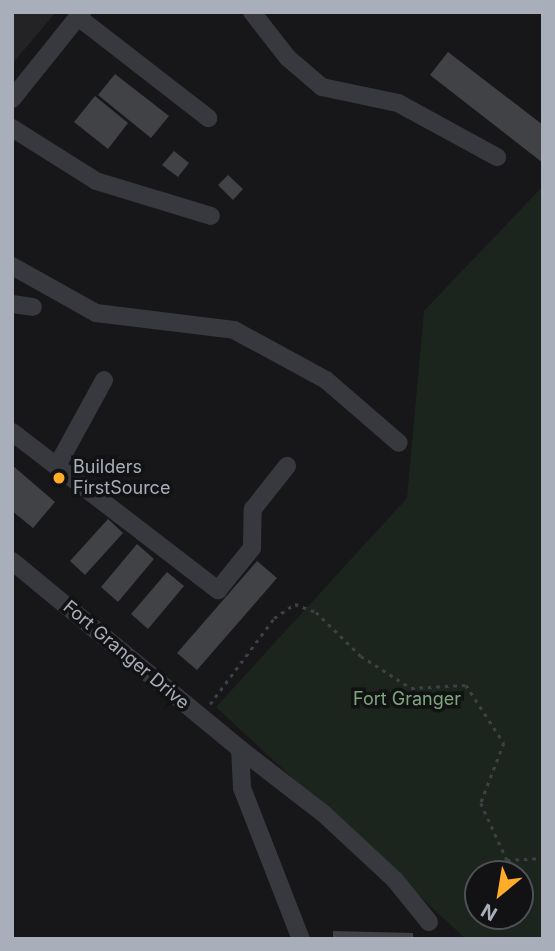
<!DOCTYPE html>
<style>
body{margin:0}
#map{position:relative;width:555px;height:951px;overflow:hidden;background:#171719;font-family:Inter,sans-serif}
div>[style]{position:absolute}
[style*='--x']{left:calc(var(--x)*1px);top:calc(var(--y)*1px);width:calc(var(--w)*1px);rotate:calc(var(--a)*1deg)}
.built>*{inset:0;background:#232326}
.green>*{inset:0;background:#1c251d}
.building>*{inset:0;background:#414246}
.path>*{height:2.5px;margin-top:-1.25px;transform-origin:0;background:repeating-linear-gradient(90deg,#3d4045 0 3.5px,transparent 0 8.5px)}
.minor>*{height:18px;margin:-9px;padding:0 9px;transform-origin:9px;border-radius:9px;background:#37393e}
.dots>*{width:19px;height:19px;translate:-50% -50%;box-sizing:border-box;border:4px solid #121214;border-radius:50%}
span{translate:-50% -50%;white-space:nowrap;text-align:center;line-height:1.15;-webkit-text-stroke:7px #121214;paint-order:stroke}
.poi-label{font-size:18px;color:#a8aeba}
.left{translate:0 -50%;text-align:left}
.street-label{font-size:18px;color:#a8aeba}
.park-label{font-size:18px;color:#7da77d}
.frame{position:absolute;inset:0;border:14px solid #a8aeba;pointer-events:none}
.north{position:absolute;left:464px;top:860px;width:70px;height:70px;box-sizing:border-box;background:#121214;border:2px solid #4e5056;border-radius:50%;rotate:210deg;font-size:19px;font-weight:700;line-height:28px;text-align:center;color:#a8aeba}
.north::after{content:'';display:block;margin:auto;width:24px;height:32px;background:#ffac29;clip-path:polygon(50% 0,100% 100%,50% 72%,0 100%)}
</style>
<div id="map">
<div class="built">
<div style="clip-path:polygon(12px 12px,56px 12px,12px 64px)"></div>
</div>
<div class="green">
<div style="clip-path:polygon(evenodd,543px 186px,543px 939px,466px 939px,216px 707px,407px 498px,424px 311px,543px 186px,478px 874px,520px 874px,520px 916px,478px 916px,478px 874px)"></div>
</div>
<div class="building">
<div style="clip-path:polygon(448px 52px,543px 125px,543px 163px,430px 75px)"></div>
<div style="clip-path:polygon(115px 74px,169px 116px,151px 138px,98px 95px)"></div>
<div style="clip-path:polygon(95px 96px,128px 123px,108px 149px,74px 122px)"></div>
<div style="clip-path:polygon(174px 151px,189px 163px,178px 177px,162px 165px)"></div>
<div style="clip-path:polygon(228px 175px,243px 189px,233px 200px,218px 185px)"></div>
<div style="clip-path:polygon(12px 465px,55px 502px,33px 528px,12px 511px)"></div>
<div style="clip-path:polygon(108px 519px,123px 533px,85px 575px,70px 561px)"></div>
<div style="clip-path:polygon(137px 544px,154px 559px,118px 602px,101px 587px)"></div>
<div style="clip-path:polygon(257px 561px,277px 578px,197px 670px,177px 653px)"></div>
<div style="clip-path:polygon(167px 572px,184px 586px,148px 629px,131px 614px)"></div>
<div style="clip-path:polygon(333px 931px,413px 933px,413px 939px,333px 939px)"></div>
</div>
<div class="path">
<div style="--x:543;--y:230;--w:35;--a:90"></div>
<div style="--x:210;--y:704;--w:107;--a:-53.3"></div>
<div style="--x:274;--y:618;--w:25;--a:-34"></div>
<div style="--x:295;--y:604;--w:22;--a:21"></div>
<div style="--x:316;--y:612;--w:63;--a:44.4"></div>
<div style="--x:361;--y:656;--w:59;--a:32.6"></div>
<div style="--x:411;--y:688;--w:55;--a:-3.1"></div>
<div style="--x:466;--y:685;--w:69;--a:56.8"></div>
<div style="--x:504;--y:743;--w:64;--a:111"></div>
<div style="--x:481;--y:803;--w:63;--a:65.5"></div>
<div style="--x:507;--y:860;--w:36;--a:-3"></div>
</div>
<div class="minor">
<div style="--x:252;--y:12;--w:58;--a:52"></div>
<div style="--x:288;--y:58;--w:45;--a:40.5"></div>
<div style="--x:322;--y:87;--w:78;--a:11.9"></div>
<div style="--x:398;--y:103;--w:113;--a:28.6"></div>
<div style="--x:78;--y:17;--w:165;--a:37.8"></div>
<div style="--x:12;--y:99;--w:112;--a:-51.2"></div>
<div style="--x:12;--y:128;--w:99;--a:32.2"></div>
<div style="--x:96;--y:181;--w:120;--a:16.9"></div>
<div style="--x:12;--y:266;--w:96;--a:29.2"></div>
<div style="--x:96;--y:313;--w:139;--a:7"></div>
<div style="--x:234;--y:330;--w:105;--a:28.5"></div>
<div style="--x:326;--y:380;--w:96;--a:40.8"></div>
<div style="--x:12;--y:304;--w:21;--a:8"></div>
<div style="--x:12;--y:432;--w:260;--a:37.5"></div>
<div style="--x:218;--y:590;--w:54;--a:-51"></div>
<div style="--x:252;--y:548;--w:39;--a:-89"></div>
<div style="--x:253;--y:509;--w:55;--a:-51.7"></div>
<div style="--x:57;--y:466;--w:98;--a:-61.3"></div>
<div style="--x:12;--y:561;--w:296;--a:39.5"></div>
<div style="--x:240;--y:749;--w:39;--a:87"></div>
<div style="--x:242;--y:788;--w:162;--a:68.7"></div>
<div style="--x:240;--y:749;--w:106;--a:37.7"></div>
<div style="--x:324;--y:814;--w:97;--a:42.9"></div>
<div style="--x:395;--y:880;--w:54;--a:51"></div>
</div>
<div class="dots">
<div style="left:59px;top:478px;background:#ffac29"></div>
</div>
<div class="poi-label">
<span class="left" style="left:73px;top:478px">Builders<br>FirstSource</span>
</div>
<div class="street-label">
<span style="left:126px;top:655px;rotate:40deg">Fort Granger Drive</span>
</div>
<div class="park-label">
<span style="left:407px;top:699px">Fort Granger</span>
</div>
<div class="frame"></div>
<div class="north">N</div>
</div>
